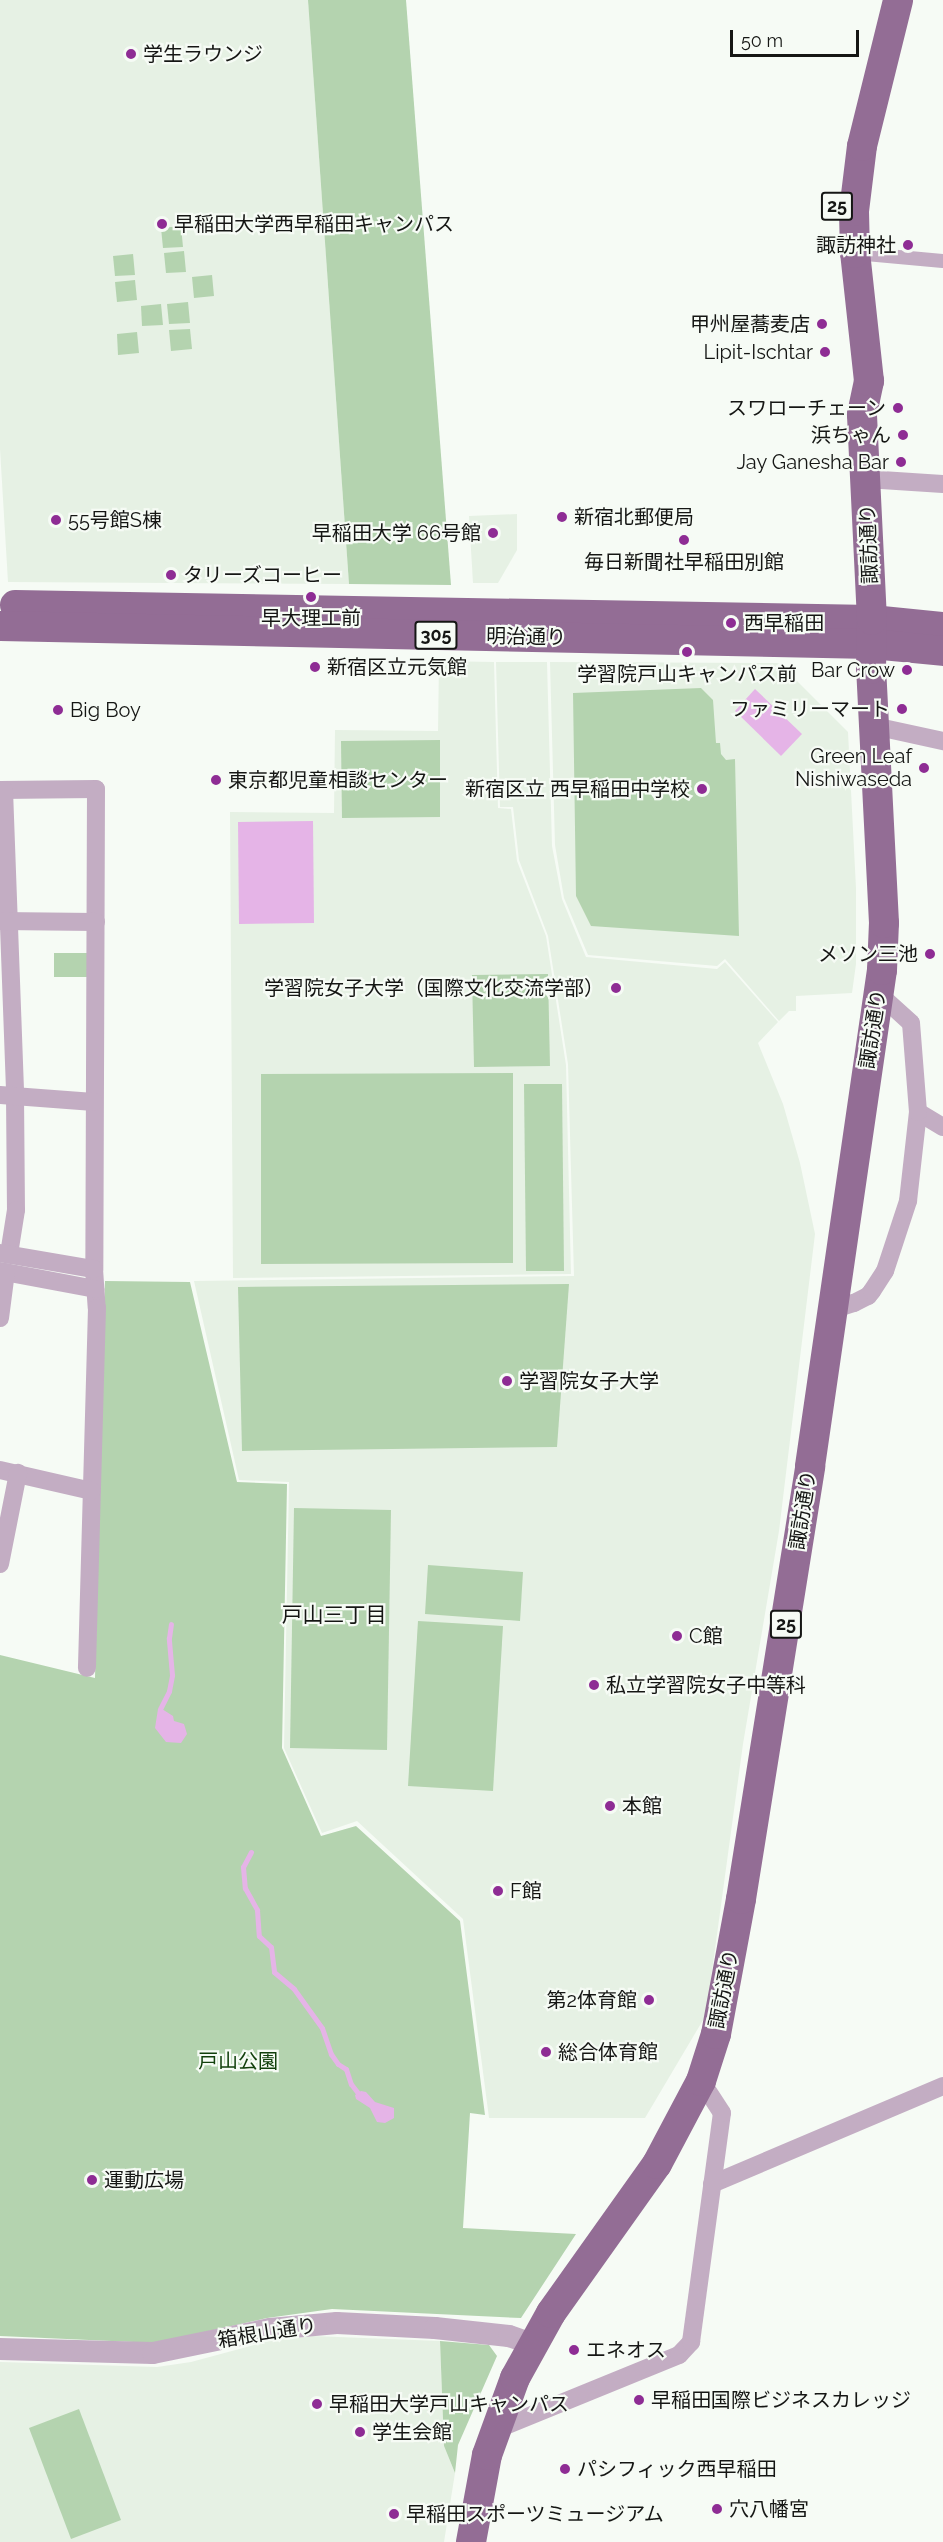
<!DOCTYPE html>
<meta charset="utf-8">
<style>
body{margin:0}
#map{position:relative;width:943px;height:2542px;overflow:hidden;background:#f6fbf5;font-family:Raleway,"Noto Sans JP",sans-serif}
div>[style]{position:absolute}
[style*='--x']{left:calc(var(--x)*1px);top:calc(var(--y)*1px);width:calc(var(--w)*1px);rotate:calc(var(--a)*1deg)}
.built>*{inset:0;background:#e6f1e4}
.green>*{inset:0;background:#b4d3af}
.water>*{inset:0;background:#e5b4e7}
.stream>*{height:5px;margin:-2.5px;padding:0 2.5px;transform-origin:2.5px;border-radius:2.5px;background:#e5b4e7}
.pedestrian>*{height:14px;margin:-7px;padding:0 7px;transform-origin:7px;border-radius:7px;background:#c3adc3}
.minor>*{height:18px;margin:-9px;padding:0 9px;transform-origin:9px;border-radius:9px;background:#c3adc3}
.tertiary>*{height:22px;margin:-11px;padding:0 11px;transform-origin:11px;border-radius:11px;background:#c3adc3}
.primary>*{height:30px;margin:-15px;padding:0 15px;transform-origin:15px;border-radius:15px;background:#936d95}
.dots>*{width:16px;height:16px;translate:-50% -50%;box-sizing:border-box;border:3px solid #f6fbf5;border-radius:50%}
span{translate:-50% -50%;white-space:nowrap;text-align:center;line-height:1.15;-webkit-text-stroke:4.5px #f6fbf5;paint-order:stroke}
.shield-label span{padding:2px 4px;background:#f6fbf5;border:2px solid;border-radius:4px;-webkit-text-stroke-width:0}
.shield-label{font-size:18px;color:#151614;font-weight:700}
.poi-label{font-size:20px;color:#151614}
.left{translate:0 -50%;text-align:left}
.right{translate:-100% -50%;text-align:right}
.street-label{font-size:20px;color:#151614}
.park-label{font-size:20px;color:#12400c}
.neighbourhood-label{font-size:21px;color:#151614}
.scale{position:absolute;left:730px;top:30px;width:129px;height:27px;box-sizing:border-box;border:3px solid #151614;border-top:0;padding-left:8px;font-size:18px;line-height:21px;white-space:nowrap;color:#151614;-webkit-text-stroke:4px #f6fbf5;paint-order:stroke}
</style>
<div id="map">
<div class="built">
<div style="clip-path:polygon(0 0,308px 0,349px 584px,8px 582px,0 449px)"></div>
<div style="clip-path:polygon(517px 514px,517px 550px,498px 583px,473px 583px,469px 516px)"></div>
<div style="clip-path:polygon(439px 661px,494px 662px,498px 808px,511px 809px,517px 861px,546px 936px,566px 1065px,571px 1274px,233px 1278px,230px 812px,334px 813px,335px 730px,438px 731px)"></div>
<div style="clip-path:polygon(496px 662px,547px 662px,552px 846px,562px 899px,586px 957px,717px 969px,725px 962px,778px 1022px,758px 1043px,783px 1104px,800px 1163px,815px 1234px,779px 1531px,743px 1744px,706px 2015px,645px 2118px,489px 2118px,463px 1919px,357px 1821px,322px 1833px,284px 1748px,289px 1482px,239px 1480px,194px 1281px,574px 1276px,568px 1064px,548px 936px,519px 860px,513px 807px,500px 807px)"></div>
<div style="clip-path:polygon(550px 662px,779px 663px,848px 732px,856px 888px,856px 964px,852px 993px,796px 996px,796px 1011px,789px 1011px,779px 1021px,725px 959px,717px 966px,588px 955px,564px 898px,555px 845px)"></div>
<div style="clip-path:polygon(313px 2336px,440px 2341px,444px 2446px,455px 2473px,444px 2542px,0 2542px,0 2362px,157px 2367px,191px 2362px,273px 2340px)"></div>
</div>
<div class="green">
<div style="clip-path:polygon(308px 0,406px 0,451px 585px,349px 584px)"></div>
<div style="clip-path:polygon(181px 226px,183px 247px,163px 248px,161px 228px)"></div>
<div style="clip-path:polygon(184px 251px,186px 272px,166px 273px,164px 253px)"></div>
<div style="clip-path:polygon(133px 254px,135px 275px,115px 276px,113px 256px)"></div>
<div style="clip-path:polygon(212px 275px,214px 296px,194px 298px,192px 277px)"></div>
<div style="clip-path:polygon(135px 280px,137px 300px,117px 302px,115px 282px)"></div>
<div style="clip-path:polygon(188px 302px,190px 323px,169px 324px,167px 304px)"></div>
<div style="clip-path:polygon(161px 304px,163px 325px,142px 326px,141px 306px)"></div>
<div style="clip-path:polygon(190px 329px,192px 349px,171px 351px,169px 330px)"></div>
<div style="clip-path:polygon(137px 332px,139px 353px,118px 355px,117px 334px)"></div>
<div style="clip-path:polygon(701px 688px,713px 700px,716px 743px,720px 743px,721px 754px,726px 760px,735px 759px,739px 936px,591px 926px,576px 896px,573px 693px)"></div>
<div style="clip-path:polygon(440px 740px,440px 817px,342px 818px,341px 741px)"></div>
<div style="clip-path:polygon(54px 953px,91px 953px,91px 977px,54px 977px)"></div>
<div style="clip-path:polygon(548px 974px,550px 1066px,474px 1067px,472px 975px)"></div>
<div style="clip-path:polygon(513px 1073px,513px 1263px,261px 1264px,261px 1074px)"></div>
<div style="clip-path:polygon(524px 1084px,562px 1084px,564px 1271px,526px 1271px)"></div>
<div style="clip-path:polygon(105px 1281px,190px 1282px,237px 1482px,287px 1484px,282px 1748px,321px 1836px,356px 1826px,460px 1921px,485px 2115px,470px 2113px,463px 2228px,576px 2234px,521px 2318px,332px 2309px,267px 2318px,156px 2343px,0 2336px,0 1655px,95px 1678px)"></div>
<div style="clip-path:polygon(569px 1284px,557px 1447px,242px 1451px,238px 1287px)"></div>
<div style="clip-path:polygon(294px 1508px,391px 1510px,387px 1750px,290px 1748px)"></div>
<div style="clip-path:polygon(428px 1565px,523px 1572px,520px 1621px,425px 1614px)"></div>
<div style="clip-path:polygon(418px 1621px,503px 1626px,493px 1791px,408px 1786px)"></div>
<div style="clip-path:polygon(440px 2341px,489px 2345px,497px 2356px,458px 2445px,455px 2473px,444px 2446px)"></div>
<div style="clip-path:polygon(79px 2409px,121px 2520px,71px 2539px,29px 2428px)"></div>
</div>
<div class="water">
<div style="clip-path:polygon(755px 689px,802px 734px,781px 756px,735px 711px)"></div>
<div style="clip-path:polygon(313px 821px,314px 923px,239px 924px,238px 822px)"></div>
<div style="clip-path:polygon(158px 1709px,162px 1709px,173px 1716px,174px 1721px,184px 1724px,187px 1734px,181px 1743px,166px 1742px,155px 1728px)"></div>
<div style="clip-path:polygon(361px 2091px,366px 2092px,375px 2102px,394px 2108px,394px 2118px,385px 2123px,377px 2122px,370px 2108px,356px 2099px,355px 2095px)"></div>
</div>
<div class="stream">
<div style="--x:160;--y:1709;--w:20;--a:-63"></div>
<div style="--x:169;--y:1691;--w:16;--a:-79"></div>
<div style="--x:172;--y:1675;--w:37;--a:-95"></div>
<div style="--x:169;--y:1638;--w:14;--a:-82"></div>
<div style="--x:251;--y:1852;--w:17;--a:118"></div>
<div style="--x:243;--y:1867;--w:21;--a:85"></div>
<div style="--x:245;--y:1888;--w:25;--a:61"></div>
<div style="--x:257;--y:1910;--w:26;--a:86"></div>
<div style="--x:259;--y:1936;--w:16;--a:43"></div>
<div style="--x:271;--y:1947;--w:25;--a:83"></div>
<div style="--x:274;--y:1972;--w:26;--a:40"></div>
<div style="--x:294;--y:1989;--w:48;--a:54.3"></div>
<div style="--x:322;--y:2028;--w:28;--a:71"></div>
<div style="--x:331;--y:2054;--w:12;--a:55"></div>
<div style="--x:338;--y:2064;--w:9;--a:32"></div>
<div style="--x:346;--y:2069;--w:16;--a:72"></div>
<div style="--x:351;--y:2084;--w:11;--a:52"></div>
</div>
<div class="pedestrian">
<div style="--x:855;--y:253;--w:88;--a:5.2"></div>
</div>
<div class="minor">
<div style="--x:866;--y:479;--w:77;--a:3.7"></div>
<div style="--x:874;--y:726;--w:71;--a:12.3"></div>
<div style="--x:0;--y:790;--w:96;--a:-0.6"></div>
<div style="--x:96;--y:789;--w:480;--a:90.2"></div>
<div style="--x:94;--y:1269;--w:39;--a:86"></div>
<div style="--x:97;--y:1308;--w:360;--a:91.6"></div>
<div style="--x:4;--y:790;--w:306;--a:87.9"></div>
<div style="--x:15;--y:1096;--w:114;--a:89.5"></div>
<div style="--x:16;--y:1210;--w:45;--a:99"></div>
<div style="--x:0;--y:921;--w:96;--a:0.6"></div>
<div style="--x:0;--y:1095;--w:94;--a:4.3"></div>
<div style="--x:918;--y:1112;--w:29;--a:31"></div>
<div style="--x:0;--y:1253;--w:95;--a:9.7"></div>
<div style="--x:0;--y:1271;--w:97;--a:10.7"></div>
<div style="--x:832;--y:1310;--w:23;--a:-18"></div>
<div style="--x:854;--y:1303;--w:16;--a:-27"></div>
<div style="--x:868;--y:1296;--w:6;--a:-51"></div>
<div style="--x:872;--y:1291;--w:24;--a:-57"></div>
<div style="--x:885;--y:1271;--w:74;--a:-71.8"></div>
<div style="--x:908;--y:1201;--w:90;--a:-83.6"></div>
<div style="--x:918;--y:1112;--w:89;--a:-94.5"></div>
<div style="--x:911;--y:1023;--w:43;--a:-137.8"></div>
<div style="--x:0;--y:1318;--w:46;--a:-82.6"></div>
<div style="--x:0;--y:1470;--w:94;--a:12.9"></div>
<div style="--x:0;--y:1564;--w:93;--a:-78.8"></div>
<div style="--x:712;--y:2184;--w:251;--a:-23"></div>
<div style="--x:495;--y:2430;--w:199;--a:-22.2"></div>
<div style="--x:679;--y:2355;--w:18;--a:-47"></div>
<div style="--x:691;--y:2342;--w:231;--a:-82.3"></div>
<div style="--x:722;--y:2113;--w:38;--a:-123"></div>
</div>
<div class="tertiary">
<div style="--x:0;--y:2349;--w:153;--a:1.5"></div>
<div style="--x:153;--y:2353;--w:119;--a:-11.6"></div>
<div style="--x:270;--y:2329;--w:67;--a:-5.1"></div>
<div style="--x:337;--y:2323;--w:98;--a:2.9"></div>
<div style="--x:435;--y:2328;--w:74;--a:6.2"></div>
<div style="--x:509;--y:2336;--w:24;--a:19"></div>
</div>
<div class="primary">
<div style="--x:15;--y:605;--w:857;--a:1"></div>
<div style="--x:872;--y:620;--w:71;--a:5.6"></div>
<div style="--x:0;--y:626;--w:872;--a:1.18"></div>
<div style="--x:872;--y:644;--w:71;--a:5.6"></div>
<div style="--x:471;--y:2542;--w:88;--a:-79.6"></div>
<div style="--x:487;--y:2455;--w:82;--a:-70"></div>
<div style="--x:515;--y:2378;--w:74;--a:-61"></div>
<div style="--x:551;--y:2313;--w:183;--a:-54.6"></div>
<div style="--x:657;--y:2164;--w:94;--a:-62.1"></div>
<div style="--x:701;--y:2081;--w:49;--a:-72.3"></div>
<div style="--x:716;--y:2034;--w:137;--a:-79.5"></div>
<div style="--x:741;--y:1899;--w:438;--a:-80.9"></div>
<div style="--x:810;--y:1466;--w:501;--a:-81.74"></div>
<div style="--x:882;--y:970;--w:47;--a:-87.6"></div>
<div style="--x:884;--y:923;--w:254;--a:-92.9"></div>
<div style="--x:871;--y:669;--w:49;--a:-88.8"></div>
<div style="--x:872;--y:620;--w:206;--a:-92.8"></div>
<div style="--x:862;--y:414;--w:34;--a:-78"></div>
<div style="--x:869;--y:381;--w:129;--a:-96.2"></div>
<div style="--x:855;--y:253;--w:42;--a:-91.4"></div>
<div style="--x:854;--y:211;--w:65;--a:-83"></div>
<div style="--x:862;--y:146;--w:150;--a:-76.1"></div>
</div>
<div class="dots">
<div style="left:131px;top:54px;background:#8e2c94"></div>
<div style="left:162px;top:224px;background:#8e2c94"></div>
<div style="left:908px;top:245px;background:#8e2c94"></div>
<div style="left:822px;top:324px;background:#8e2c94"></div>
<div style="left:825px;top:352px;background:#8e2c94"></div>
<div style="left:898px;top:408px;background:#8e2c94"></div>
<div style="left:903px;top:435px;background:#8e2c94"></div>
<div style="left:901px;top:462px;background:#8e2c94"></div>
<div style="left:562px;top:517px;background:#8e2c94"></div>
<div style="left:56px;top:520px;background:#8e2c94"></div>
<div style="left:493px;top:533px;background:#8e2c94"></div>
<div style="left:684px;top:540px;background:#8e2c94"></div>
<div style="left:171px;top:575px;background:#8e2c94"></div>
<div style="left:311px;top:597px;background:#8e2c94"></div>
<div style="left:731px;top:623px;background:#8e2c94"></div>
<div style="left:687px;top:652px;background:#8e2c94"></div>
<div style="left:315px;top:667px;background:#8e2c94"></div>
<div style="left:907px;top:670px;background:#8e2c94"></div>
<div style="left:902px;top:709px;background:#8e2c94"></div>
<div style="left:58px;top:710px;background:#8e2c94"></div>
<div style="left:924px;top:768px;background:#8e2c94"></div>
<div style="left:216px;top:780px;background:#8e2c94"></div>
<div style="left:702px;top:789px;background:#8e2c94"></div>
<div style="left:930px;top:954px;background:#8e2c94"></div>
<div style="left:616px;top:988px;background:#8e2c94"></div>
<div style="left:507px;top:1381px;background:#8e2c94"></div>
<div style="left:677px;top:1636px;background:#8e2c94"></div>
<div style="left:594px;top:1685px;background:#8e2c94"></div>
<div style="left:610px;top:1806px;background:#8e2c94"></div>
<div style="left:498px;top:1891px;background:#8e2c94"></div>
<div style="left:649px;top:2000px;background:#8e2c94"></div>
<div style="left:546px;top:2052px;background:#8e2c94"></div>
<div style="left:92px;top:2180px;background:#8e2c94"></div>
<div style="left:574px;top:2350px;background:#8e2c94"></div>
<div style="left:639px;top:2400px;background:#8e2c94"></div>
<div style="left:317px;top:2404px;background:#8e2c94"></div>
<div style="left:360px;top:2432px;background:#8e2c94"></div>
<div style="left:565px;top:2469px;background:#8e2c94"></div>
<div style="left:717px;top:2509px;background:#8e2c94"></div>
<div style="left:394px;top:2514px;background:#8e2c94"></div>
</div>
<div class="shield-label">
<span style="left:837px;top:206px">25</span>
<span style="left:436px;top:635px">305</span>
<span style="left:786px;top:1624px">25</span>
</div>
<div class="poi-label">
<span class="left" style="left:143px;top:54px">学生ラウンジ</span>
<span class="left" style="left:174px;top:224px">早稲田大学西早稲田キャンパス</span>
<span class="right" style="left:896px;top:245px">諏訪神社</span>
<span class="right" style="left:810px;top:324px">甲州屋蕎麦店</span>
<span class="right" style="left:813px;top:352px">Lipit-Ischtar</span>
<span class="right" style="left:886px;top:408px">スワローチェーン</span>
<span class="right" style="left:891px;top:435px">浜ちゃん</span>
<span class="right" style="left:889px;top:462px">Jay Ganesha Bar</span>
<span class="left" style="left:574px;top:517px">新宿北郵便局</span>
<span class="left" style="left:68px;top:520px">55号館S棟</span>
<span class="right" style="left:481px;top:533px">早稲田大学 66号館</span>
<span style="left:684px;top:562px">毎日新聞社早稲田別館</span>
<span class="left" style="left:183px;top:575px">タリーズコーヒー</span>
<span style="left:311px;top:618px">早大理工前</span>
<span class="left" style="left:744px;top:623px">西早稲田</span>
<span class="left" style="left:327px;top:667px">新宿区立元気館</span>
<span class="right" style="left:895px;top:670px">Bar Crow</span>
<span style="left:687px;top:674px">学習院戸山キャンパス前</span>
<span class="right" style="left:890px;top:709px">ファミリーマート</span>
<span class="left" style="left:70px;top:710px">Big Boy</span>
<span class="right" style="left:912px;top:768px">Green Leaf<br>Nishiwaseda</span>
<span class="left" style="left:228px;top:780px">東京都児童相談センター</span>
<span class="right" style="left:690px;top:789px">新宿区立 西早稲田中学校</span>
<span class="right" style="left:918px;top:954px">メソン三池</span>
<span class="right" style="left:604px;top:988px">学習院女子大学（国際文化交流学部）</span>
<span class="left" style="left:519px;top:1381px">学習院女子大学</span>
<span class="left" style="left:689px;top:1636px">C館</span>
<span class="left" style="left:606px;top:1685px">私立学習院女子中等科</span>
<span class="left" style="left:622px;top:1806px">本館</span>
<span class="left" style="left:510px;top:1891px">F館</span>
<span class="right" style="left:637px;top:2000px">第2体育館</span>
<span class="left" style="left:558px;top:2052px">総合体育館</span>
<span class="left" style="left:104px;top:2180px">運動広場</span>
<span class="left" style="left:586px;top:2350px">エネオス</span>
<span class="left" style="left:651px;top:2400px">早稲田国際ビジネスカレッジ</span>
<span class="left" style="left:329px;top:2404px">早稲田大学戸山キャンパス</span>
<span class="left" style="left:372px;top:2432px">学生会館</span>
<span class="left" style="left:577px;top:2469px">パシフィック西早稲田</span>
<span class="left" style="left:729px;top:2509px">穴八幡宮</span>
<span class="left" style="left:406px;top:2514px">早稲田スポーツミュージアム</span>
</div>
<div class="street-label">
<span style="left:869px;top:544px;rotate:-92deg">諏訪通り</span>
<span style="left:526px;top:637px;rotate:1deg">明治通り</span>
<span style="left:873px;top:1029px;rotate:-81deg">諏訪通り</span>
<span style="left:803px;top:1510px;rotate:-81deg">諏訪通り</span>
<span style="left:724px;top:1989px;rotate:-79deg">諏訪通り</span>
<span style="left:267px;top:2333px;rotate:-9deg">箱根山通り</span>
</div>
<div class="park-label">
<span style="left:238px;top:2061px">戸山公園</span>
</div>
<div class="neighbourhood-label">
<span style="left:334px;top:1615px">戸山三丁目</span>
</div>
<div class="scale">50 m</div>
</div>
